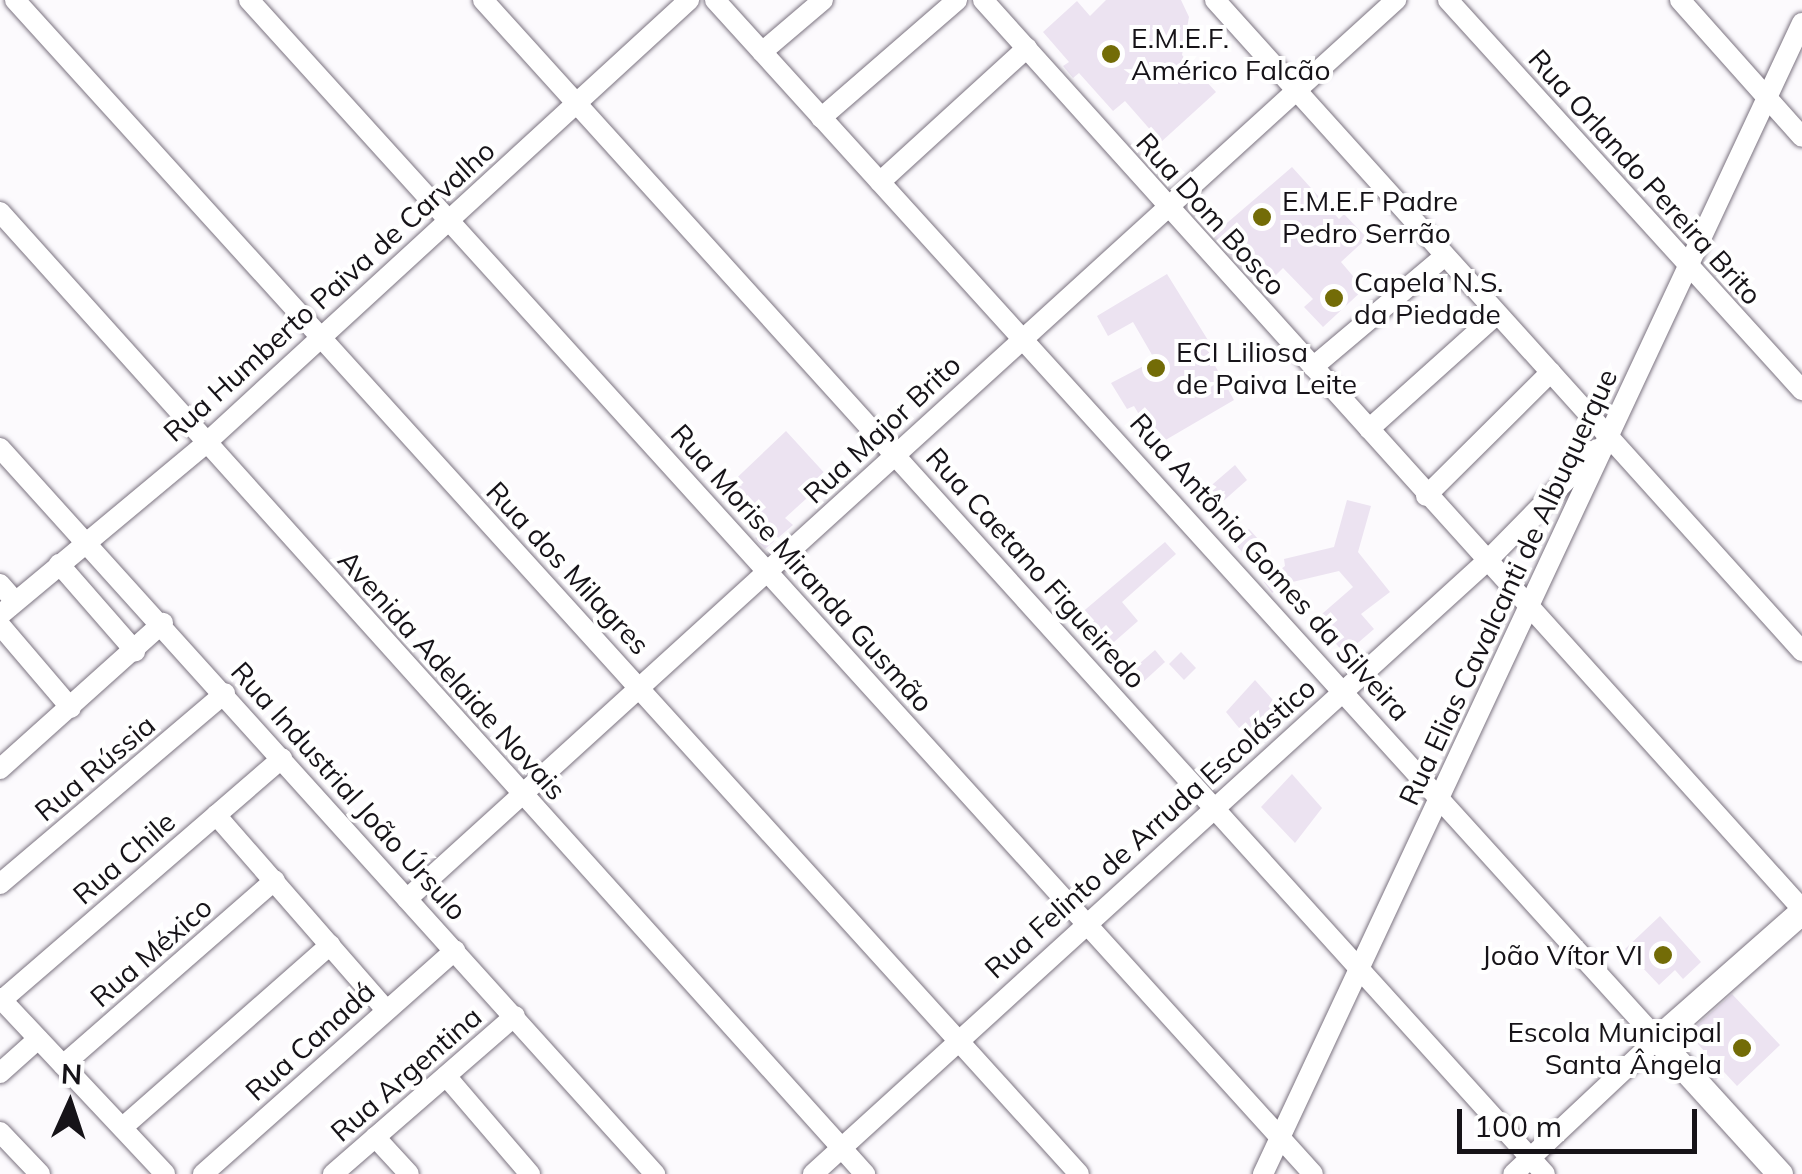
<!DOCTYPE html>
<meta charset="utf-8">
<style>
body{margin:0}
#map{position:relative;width:1802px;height:1174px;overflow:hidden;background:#fcfafd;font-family:Mulish,sans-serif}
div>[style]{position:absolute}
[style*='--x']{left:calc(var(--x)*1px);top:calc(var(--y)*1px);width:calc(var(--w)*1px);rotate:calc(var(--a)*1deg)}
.building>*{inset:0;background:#ece3f1}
.roads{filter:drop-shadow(0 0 2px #7b7380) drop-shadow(0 0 2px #7b7380)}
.minor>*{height:20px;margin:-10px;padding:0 10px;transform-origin:10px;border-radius:10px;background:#fff}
.major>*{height:25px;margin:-12.5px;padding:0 12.5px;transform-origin:12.5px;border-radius:12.5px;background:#fff}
.dots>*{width:28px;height:28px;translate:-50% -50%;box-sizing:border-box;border:5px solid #fff;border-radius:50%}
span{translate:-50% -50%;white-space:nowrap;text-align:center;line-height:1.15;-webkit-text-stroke:8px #fff;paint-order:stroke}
.poi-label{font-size:28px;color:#161318}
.left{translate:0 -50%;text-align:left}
.right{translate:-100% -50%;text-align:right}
.street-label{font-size:28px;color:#161318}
.north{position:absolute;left:20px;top:1054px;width:100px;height:100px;-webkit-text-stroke:8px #fff;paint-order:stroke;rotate:3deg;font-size:28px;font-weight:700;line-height:40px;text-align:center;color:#161318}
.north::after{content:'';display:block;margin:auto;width:35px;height:45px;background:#161318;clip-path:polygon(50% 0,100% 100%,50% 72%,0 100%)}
.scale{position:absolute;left:1457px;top:1109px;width:240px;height:45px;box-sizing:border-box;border:5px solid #161318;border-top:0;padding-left:12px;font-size:30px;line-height:35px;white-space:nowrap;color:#161318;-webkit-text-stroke:8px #fff;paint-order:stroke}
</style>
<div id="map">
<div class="building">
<div style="clip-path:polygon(1106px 0,1181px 0,1189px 17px,1182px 55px,1216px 92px,1161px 142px,1125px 101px,1113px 111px,1079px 73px,1073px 78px,1063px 66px,1069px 62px,1043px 32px,1077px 1px,1090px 16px)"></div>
<div style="clip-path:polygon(1292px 167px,1339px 219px,1344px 214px,1367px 238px,1341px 262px,1364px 289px,1323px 327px,1304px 307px,1313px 299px,1283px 268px,1276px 275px,1263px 262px,1249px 275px,1213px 235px)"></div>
<div style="clip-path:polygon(1167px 274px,1219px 358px,1213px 362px,1234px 400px,1157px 445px,1134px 406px,1127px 409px,1111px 383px,1155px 360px,1133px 322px,1108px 336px,1097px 316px)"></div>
<div style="clip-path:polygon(786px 431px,829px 478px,785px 518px,793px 525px,765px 549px,755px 538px,762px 532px,724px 490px)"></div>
<div style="clip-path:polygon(1235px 465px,1247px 480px,1212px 511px,1199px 496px)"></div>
<div style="clip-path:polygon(1347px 500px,1371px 506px,1358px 552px,1390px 592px,1361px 614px,1374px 629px,1345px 654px,1315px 620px,1353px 587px,1339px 571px,1284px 584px,1272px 593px,1264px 582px,1285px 566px,1284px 559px,1334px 547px)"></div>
<div style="clip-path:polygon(1249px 529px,1259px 540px,1244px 554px,1234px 543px)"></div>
<div style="clip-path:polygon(1165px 542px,1176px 554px,1122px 602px,1138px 621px,1106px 649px,1073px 620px)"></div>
<div style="clip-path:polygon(1155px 650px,1165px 662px,1143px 682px,1132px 670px)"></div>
<div style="clip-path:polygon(1181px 652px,1196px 668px,1184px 680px,1169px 664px)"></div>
<div style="clip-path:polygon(1255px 680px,1282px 710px,1248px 739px,1226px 712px)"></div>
<div style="clip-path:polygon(1292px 774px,1322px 808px,1295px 843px,1261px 807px)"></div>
<div style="clip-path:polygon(1660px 916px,1701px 962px,1683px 979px,1675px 970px,1659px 985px,1625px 949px)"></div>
<div style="clip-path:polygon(1732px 994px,1780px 1045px,1737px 1086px,1724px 1072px,1716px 1080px,1707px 1070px,1715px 1063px,1688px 1033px)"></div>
</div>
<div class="roads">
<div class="minor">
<div style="--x:15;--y:0;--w:1584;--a:47.81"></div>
<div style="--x:249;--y:0;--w:1584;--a:47.81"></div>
<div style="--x:483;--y:0;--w:1583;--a:47.87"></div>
<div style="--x:715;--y:0;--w:1402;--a:47.8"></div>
<div style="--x:1657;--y:1039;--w:197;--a:136.8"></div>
<div style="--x:983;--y:0;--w:1224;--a:47.98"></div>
<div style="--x:1215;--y:0;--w:877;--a:47.96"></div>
<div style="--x:1448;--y:0;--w:527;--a:47.77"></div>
<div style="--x:1680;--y:0;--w:183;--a:48.3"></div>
<div style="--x:762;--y:52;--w:80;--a:-40.4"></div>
<div style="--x:821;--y:118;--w:180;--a:-40.9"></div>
<div style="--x:880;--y:182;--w:199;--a:-42.4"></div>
<div style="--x:0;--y:212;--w:1294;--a:48.04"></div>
<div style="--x:1313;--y:367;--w:172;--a:-40.1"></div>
<div style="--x:1369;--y:429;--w:172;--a:-41.9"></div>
<div style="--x:0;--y:448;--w:978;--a:47.94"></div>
<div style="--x:1426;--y:496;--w:176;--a:-44.8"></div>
<div style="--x:59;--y:564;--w:116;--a:48.9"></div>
<div style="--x:0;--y:584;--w:23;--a:49"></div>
<div style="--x:0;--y:615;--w:267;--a:-39.8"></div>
<div style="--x:205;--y:444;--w:657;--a:-42.53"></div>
<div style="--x:0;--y:625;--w:109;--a:49.5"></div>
<div style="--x:0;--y:769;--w:219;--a:-41.9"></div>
<div style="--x:216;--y:815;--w:259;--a:48.9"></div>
<div style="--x:0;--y:884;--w:295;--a:-40.3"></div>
<div style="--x:407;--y:899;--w:1337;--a:-42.27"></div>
<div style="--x:0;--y:998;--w:241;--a:46.8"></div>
<div style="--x:2;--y:1000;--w:370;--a:-40.8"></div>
<div style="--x:63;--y:1065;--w:281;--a:-41.1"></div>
<div style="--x:0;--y:1073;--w:51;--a:-41.8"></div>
<div style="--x:446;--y:1076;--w:129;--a:49.4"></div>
<div style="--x:123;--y:1127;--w:276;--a:-41.3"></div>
<div style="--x:0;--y:1132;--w:58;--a:46.4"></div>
<div style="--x:375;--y:1137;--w:50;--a:47.4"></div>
<div style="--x:203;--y:1174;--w:337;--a:-41.6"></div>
<div style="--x:333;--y:1174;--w:241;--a:-41"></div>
<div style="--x:813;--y:1174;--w:911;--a:-42.29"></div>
<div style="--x:1487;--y:561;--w:157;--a:-45.5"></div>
<div style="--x:1263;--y:1174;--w:1271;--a:-64.91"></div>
</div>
<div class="major">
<div style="--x:1780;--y:1174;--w:183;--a:-132.3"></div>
<div style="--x:1657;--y:1039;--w:193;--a:-41.4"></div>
</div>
</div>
<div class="dots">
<div style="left:1111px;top:54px;background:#736c07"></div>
<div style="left:1262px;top:217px;background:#736c07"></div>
<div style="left:1334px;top:298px;background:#736c07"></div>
<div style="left:1156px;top:368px;background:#736c07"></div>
<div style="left:1663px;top:955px;background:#736c07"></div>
<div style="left:1742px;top:1048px;background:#736c07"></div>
</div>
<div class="poi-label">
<span class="left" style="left:1131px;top:54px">E.M.E.F.<br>Américo Falcão</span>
<span class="left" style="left:1282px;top:217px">E.M.E.F Padre<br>Pedro Serrão</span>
<span class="left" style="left:1354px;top:298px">Capela N.S.<br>da Piedade</span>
<span class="left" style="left:1176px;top:368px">ECI Liliosa<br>de Paiva Leite</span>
<span class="right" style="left:1643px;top:955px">João Vítor VI</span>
<span class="right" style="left:1722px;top:1048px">Escola Municipal<br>Santa Ângela</span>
</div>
<div class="street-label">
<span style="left:1645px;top:177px;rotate:48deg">Rua Orlando Pereira Brito</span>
<span style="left:1211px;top:214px;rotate:48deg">Rua Dom Bosco</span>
<span style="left:329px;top:291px;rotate:-42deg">Rua Humberto Paiva de Carvalho</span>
<span style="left:882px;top:429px;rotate:-43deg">Rua Major Brito</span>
<span style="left:1270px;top:567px;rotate:48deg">Rua Antônia Gomes da Silveira</span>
<span style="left:568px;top:568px;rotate:47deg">Rua dos Milagres</span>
<span style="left:802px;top:568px;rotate:48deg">Rua Morise Miranda Gusmão</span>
<span style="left:1036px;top:568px;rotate:48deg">Rua Caetano Figueiredo</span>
<span style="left:1508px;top:587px;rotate:-65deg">Rua Elias Cavalcanti de Albuquerque</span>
<span style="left:452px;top:675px;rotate:48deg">Avenida Adelaide Novais</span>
<span style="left:95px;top:768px;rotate:-40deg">Rua Rússia</span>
<span style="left:349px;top:791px;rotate:48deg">Rua Industrial João Úrsulo</span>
<span style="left:1150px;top:828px;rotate:-42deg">Rua Felinto de Arruda Escolástico</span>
<span style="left:124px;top:858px;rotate:-41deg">Rua Chile</span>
<span style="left:151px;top:952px;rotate:-41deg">Rua México</span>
<span style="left:310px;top:1041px;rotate:-42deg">Rua Canadá</span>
<span style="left:406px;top:1074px;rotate:-41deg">Rua Argentina</span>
</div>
<div class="north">N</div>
<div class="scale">100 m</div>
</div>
